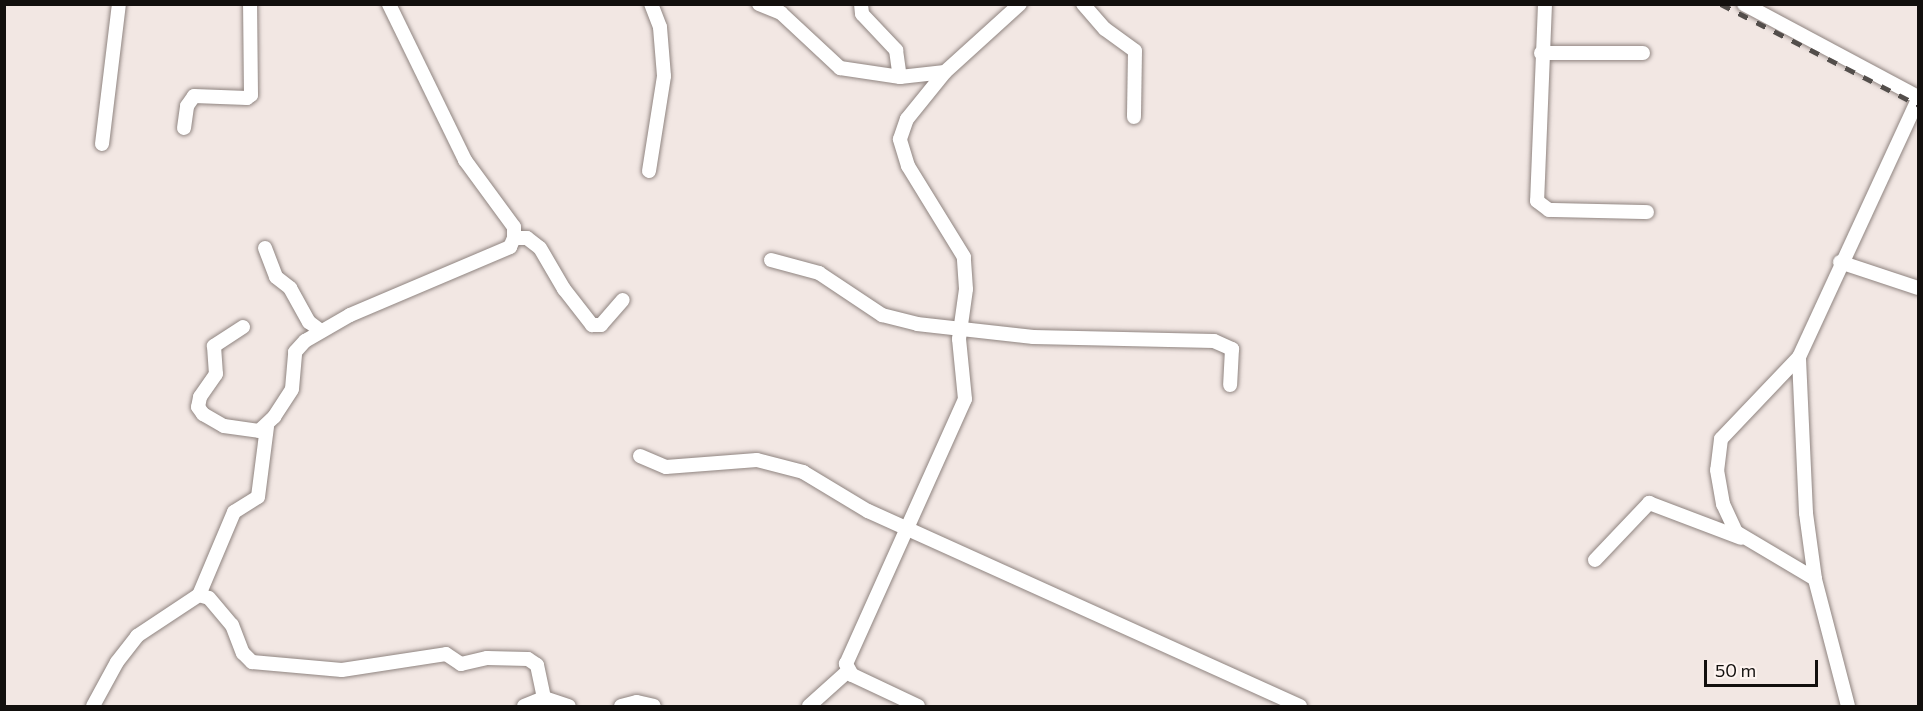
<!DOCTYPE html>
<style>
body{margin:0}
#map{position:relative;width:1923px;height:711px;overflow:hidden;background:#f2e7e3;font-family:Commissioner,sans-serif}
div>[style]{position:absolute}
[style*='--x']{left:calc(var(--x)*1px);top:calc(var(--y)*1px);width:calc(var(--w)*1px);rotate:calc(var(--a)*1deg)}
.roads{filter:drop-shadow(0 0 2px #8f8480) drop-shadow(0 0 2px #8f8480)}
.minor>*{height:14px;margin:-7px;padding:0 7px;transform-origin:7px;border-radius:7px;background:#fff}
.rail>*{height:4.5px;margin-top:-2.25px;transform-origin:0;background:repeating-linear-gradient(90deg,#534e4b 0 10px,transparent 0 20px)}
span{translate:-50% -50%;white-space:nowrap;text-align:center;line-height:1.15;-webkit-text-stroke:6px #fef4f1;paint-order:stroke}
.frame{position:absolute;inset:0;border:6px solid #120f0d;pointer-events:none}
.scale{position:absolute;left:1704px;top:660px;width:114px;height:27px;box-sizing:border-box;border:3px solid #120f0d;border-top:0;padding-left:8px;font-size:18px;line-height:21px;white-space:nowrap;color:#120f0d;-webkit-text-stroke:4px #fef4f1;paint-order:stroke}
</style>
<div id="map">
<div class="roads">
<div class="minor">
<div style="--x:759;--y:4;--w:24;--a:22"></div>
<div style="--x:781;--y:13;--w:81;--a:43"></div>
<div style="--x:840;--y:68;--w:61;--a:8.5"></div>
<div style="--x:900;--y:77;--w:45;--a:-6.3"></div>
<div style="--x:945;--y:72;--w:101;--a:-42.2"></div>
<div style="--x:861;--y:4;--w:10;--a:84"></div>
<div style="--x:862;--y:14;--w:50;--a:46.6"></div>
<div style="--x:896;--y:50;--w:27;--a:82"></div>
<div style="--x:1083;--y:4;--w:33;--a:49"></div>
<div style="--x:1105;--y:29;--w:37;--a:36"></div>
<div style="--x:1135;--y:51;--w:66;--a:90.9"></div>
<div style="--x:1545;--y:4;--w:197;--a:92.3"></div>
<div style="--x:1537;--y:201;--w:15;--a:37"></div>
<div style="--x:1549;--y:210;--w:98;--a:1.2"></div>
<div style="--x:1744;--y:4;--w:197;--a:28.1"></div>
<div style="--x:1541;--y:53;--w:102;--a:0"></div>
<div style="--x:184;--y:128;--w:22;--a:-82"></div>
<div style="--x:187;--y:106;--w:12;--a:-55"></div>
<div style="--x:194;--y:96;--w:53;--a:2.2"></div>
<div style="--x:247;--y:98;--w:5;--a:-37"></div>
<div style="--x:251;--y:95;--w:91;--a:-90.6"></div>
<div style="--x:102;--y:144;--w:141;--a:-83.1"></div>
<div style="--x:649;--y:171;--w:96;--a:-81"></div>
<div style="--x:664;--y:76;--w:49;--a:-94.7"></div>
<div style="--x:660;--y:27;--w:25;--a:-111"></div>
<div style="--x:514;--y:238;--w:13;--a:0"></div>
<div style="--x:527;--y:238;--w:16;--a:38"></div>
<div style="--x:540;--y:248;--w:48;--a:59.7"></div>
<div style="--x:564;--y:289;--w:46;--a:52.1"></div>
<div style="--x:592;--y:325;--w:9;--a:0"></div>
<div style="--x:601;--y:325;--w:33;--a:-49"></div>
<div style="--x:265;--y:248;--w:31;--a:69"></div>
<div style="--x:276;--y:277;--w:18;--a:38"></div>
<div style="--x:290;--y:288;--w:39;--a:61"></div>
<div style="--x:309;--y:322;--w:15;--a:37"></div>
<div style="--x:771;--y:260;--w:50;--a:15.2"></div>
<div style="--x:819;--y:273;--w:76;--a:33.7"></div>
<div style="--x:882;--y:315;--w:36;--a:14"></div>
<div style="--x:917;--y:324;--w:117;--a:6.4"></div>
<div style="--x:1033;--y:337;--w:181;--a:1.3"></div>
<div style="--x:1214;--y:341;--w:20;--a:24"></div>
<div style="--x:1232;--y:349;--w:36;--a:93"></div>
<div style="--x:1840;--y:262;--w:82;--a:18.4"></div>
<div style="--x:243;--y:327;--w:35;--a:147"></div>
<div style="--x:214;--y:346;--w:28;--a:86"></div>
<div style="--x:216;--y:374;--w:28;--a:125"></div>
<div style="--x:200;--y:397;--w:10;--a:101"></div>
<div style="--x:198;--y:407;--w:9;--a:54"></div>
<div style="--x:203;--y:414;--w:24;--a:30"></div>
<div style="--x:224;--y:426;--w:35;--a:8"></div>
<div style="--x:259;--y:431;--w:21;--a:-43"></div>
<div style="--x:274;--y:417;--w:33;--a:-57"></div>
<div style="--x:292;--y:389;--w:37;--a:-85"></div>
<div style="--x:295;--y:352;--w:15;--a:-48"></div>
<div style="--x:305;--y:341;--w:52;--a:-30"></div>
<div style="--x:350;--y:315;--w:174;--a:-23"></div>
<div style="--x:510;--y:247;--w:10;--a:-66"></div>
<div style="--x:514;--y:238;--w:11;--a:-90"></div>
<div style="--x:514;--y:227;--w:83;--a:-126.2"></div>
<div style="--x:465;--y:160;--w:174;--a:-116"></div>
<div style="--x:1799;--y:357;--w:113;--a:133.6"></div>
<div style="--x:1721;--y:439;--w:31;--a:97"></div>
<div style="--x:1717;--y:470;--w:35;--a:80"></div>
<div style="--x:1723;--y:504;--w:31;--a:65"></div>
<div style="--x:1736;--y:532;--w:92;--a:30.7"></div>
<div style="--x:640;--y:456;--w:28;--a:23"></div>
<div style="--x:666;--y:467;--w:91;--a:-4.4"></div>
<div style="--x:757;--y:460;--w:48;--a:14.6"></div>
<div style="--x:803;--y:472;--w:76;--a:31"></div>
<div style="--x:868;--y:511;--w:474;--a:24.3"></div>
<div style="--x:1595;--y:560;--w:79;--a:-46.5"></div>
<div style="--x:1649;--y:503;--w:98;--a:20.8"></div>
<div style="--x:199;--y:595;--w:90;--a:-67.1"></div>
<div style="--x:234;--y:512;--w:28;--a:-32"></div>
<div style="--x:258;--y:497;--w:71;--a:-82.7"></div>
<div style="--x:93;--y:706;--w:50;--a:-61.4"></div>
<div style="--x:117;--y:662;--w:33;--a:-52"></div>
<div style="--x:137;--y:636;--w:74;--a:-33.5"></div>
<div style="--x:199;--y:595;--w:10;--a:17"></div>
<div style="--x:209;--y:598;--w:35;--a:50"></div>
<div style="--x:232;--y:625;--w:30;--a:69"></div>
<div style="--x:243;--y:653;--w:13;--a:45"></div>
<div style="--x:252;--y:662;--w:90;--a:5.1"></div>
<div style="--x:342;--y:670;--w:105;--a:-8.7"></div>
<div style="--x:446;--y:654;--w:18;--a:34"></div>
<div style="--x:461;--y:664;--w:27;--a:-13"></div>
<div style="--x:487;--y:658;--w:41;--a:1.4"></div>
<div style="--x:528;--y:659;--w:11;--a:34"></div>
<div style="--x:537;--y:665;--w:34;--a:78"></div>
<div style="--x:544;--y:698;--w:26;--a:18"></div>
<div style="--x:524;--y:706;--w:22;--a:-22"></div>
<div style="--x:621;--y:706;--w:16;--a:-14"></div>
<div style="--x:637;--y:702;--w:17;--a:13"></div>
<div style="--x:809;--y:706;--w:52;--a:-41.9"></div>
<div style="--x:918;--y:706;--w:73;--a:-154.8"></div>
<div style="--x:852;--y:675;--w:13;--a:-119"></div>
<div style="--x:846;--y:664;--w:290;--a:-65.8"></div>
<div style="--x:965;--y:399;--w:60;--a:-95.7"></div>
<div style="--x:959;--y:339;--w:50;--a:-82"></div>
<div style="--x:966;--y:289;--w:32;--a:-94"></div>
<div style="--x:964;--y:257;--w:107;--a:-121.6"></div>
<div style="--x:908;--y:166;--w:28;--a:-107"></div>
<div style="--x:900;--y:139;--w:21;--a:-71"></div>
<div style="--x:907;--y:119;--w:60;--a:-51"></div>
<div style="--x:1848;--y:706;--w:131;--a:-104.6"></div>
<div style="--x:1815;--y:579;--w:67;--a:-97.8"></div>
<div style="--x:1806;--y:513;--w:156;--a:-92.6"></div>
<div style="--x:1799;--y:357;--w:283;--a:-65.2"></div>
</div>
</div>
<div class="rail">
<div style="--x:1721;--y:4;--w:221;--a:27.1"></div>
</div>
<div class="frame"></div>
<div class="scale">50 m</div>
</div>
